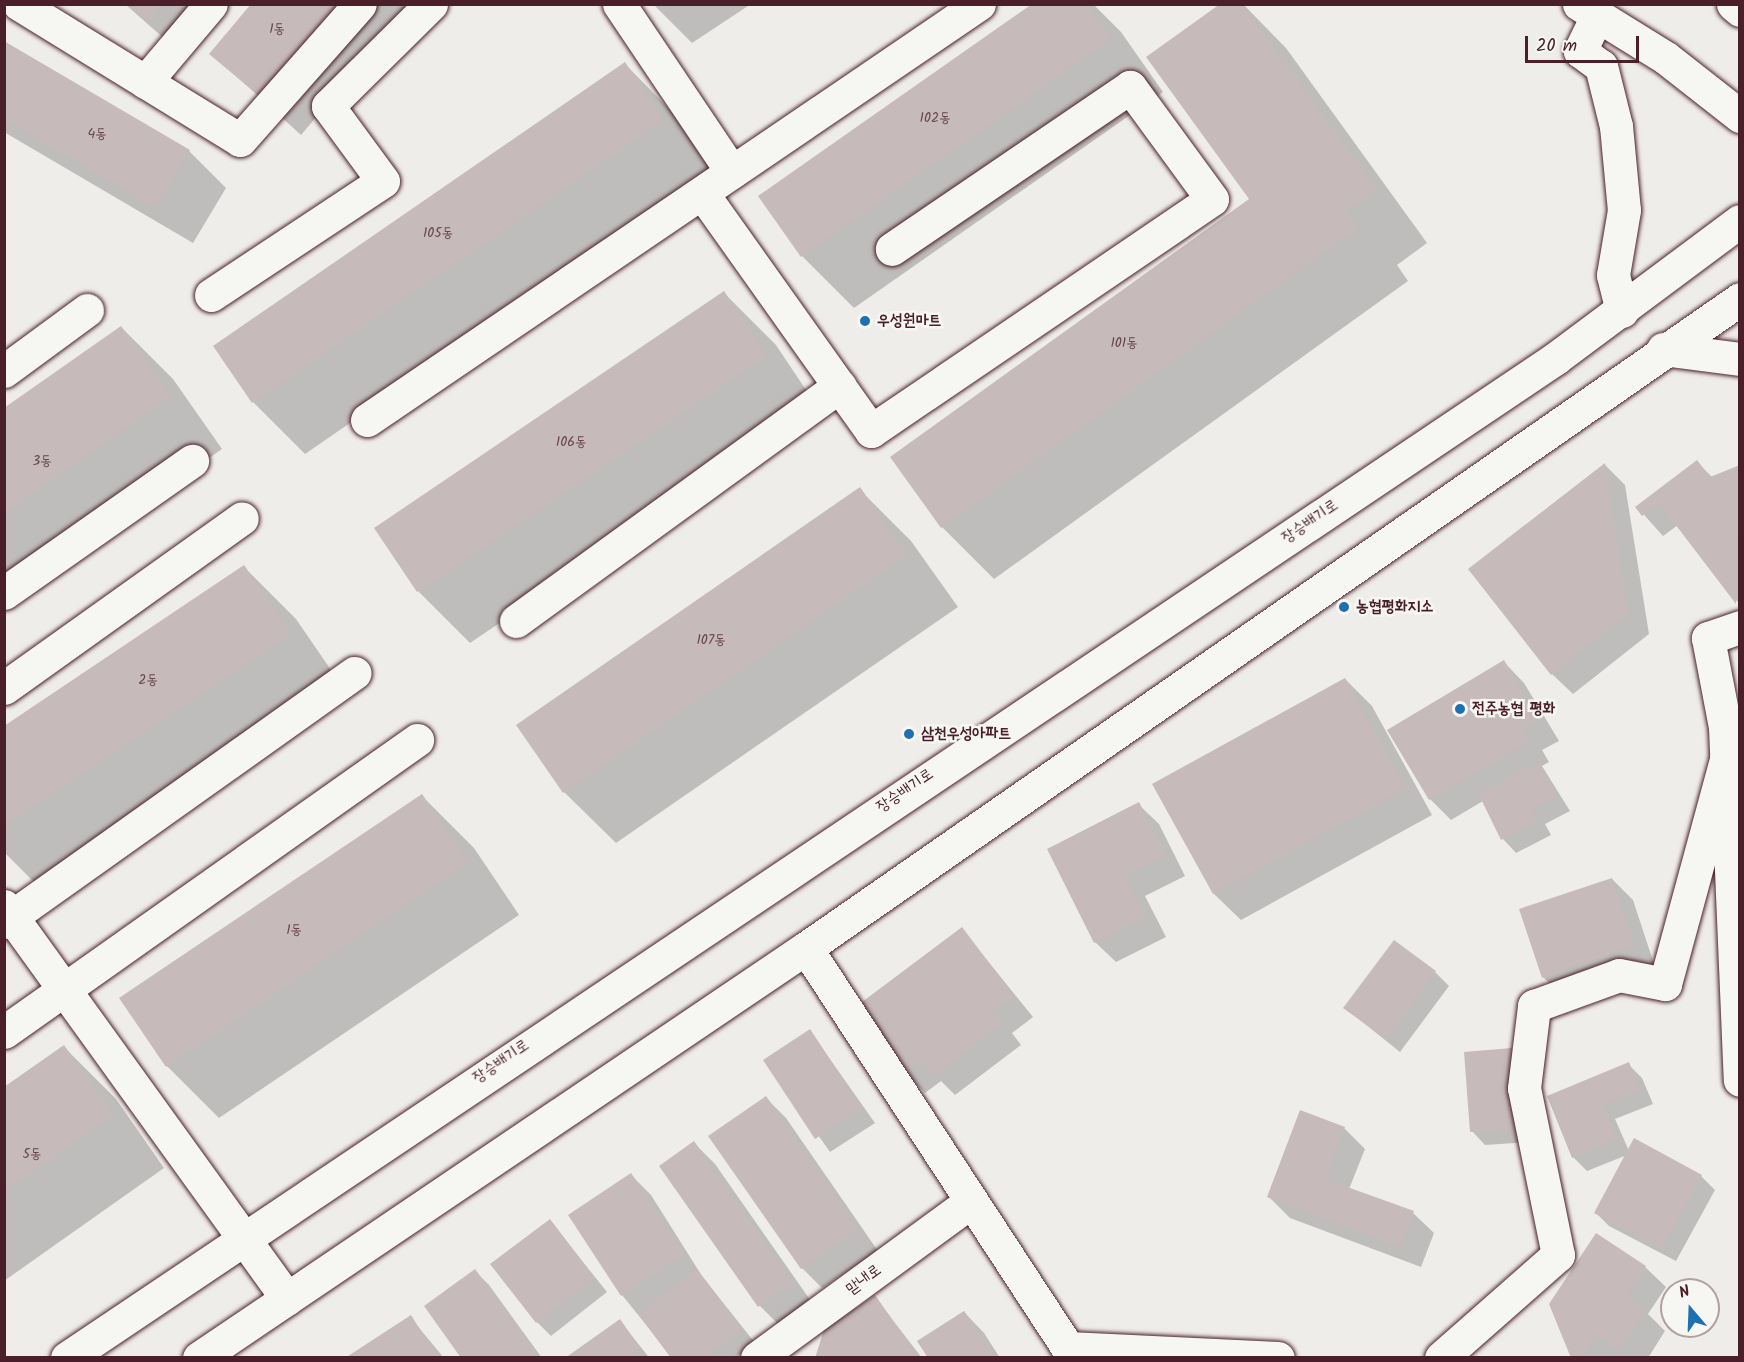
<!DOCTYPE html>
<meta charset="utf-8">
<style>
body{margin:0}
#map{position:relative;width:1744px;height:1362px;overflow:hidden;background:#efedea;font-family:Kalam,"Poor Story",sans-serif}
div>[style]{position:absolute}
[style*='--x']{left:calc(var(--x)*1px);top:calc(var(--y)*1px);width:calc(var(--w)*1px);rotate:calc(var(--a)*1deg)}
.shadow>*{inset:0;background:#0003}
.building>*{inset:0;background:#c6babb}
.roads{filter:drop-shadow(0 0 2px #4a1f2b) drop-shadow(0 0 2px #4a1f2b)}
.minor>*{height:33px;margin:-16.5px;padding:0 16.5px;transform-origin:16.5px;border-radius:16.5px;background:#f6f6f2}
.dots>*{width:16px;height:16px;translate:-50% -50%;box-sizing:border-box;border:3px solid #f6f6f2;border-radius:50%}
span{translate:-50% -50%;white-space:nowrap;text-align:center;line-height:1.15;-webkit-text-stroke:5px #f6f6f2;paint-order:stroke}
.number-label{font-size:14px;color:#69464f}
.number-label span{-webkit-text-stroke-width:0}
.poi-label{font-size:16px;color:#4a1f2b;font-weight:700}
.left{translate:0 -50%;text-align:left}
.street-label{font-size:16px;color:#4a1f2b}
.frame{position:absolute;inset:0;border:6px solid #4a1f2b;pointer-events:none}
.north{position:absolute;left:1660px;top:1278px;width:60px;height:60px;box-sizing:border-box;background:#f6f6f2;border:2px solid #b1a0a2;border-radius:50%;rotate:341deg;font-size:16px;font-weight:700;line-height:24px;text-align:center;color:#4a1f2b}
.north::after{content:'';display:block;margin:auto;width:21px;height:27px;background:#1f6fb2;clip-path:polygon(50% 0,100% 100%,50% 72%,0 100%)}
.scale{position:absolute;left:1525px;top:36px;width:114px;height:27px;box-sizing:border-box;border:3px solid #4a1f2b;border-top:0;padding-left:8px;font-size:18px;line-height:21px;white-space:nowrap;color:#4a1f2b;-webkit-text-stroke:4px #f6f6f2;paint-order:stroke}
</style>
<div id="map">
<div class="shadow">
<div style="clip-path:polygon(125px 4px,231px 4px,185px 57px)"></div>
<div style="clip-path:polygon(253px 4px,412px 4px,301px 135px,211px 53px)"></div>
<div style="clip-path:polygon(653px 4px,751px 4px,692px 43px)"></div>
<div style="clip-path:polygon(1034px 4px,1093px 4px,1121px 32px,1163px 92px,854px 308px,802px 256px,760px 197px)"></div>
<div style="clip-path:polygon(1222px 4px,1243px 4px,1286px 48px,1427px 243px,1397px 265px,1408px 281px,994px 579px,942px 527px,1251px 200px)"></div>
<div style="clip-path:polygon(4px 43px,189px 151px,226px 188px,193px 243px,4px 132px)"></div>
<div style="clip-path:polygon(625px 64px,676px 116px,715px 172px,305px 454px,253px 402px)"></div>
<div style="clip-path:polygon(724px 293px,776px 345px,818px 408px,470px 643px,418px 591px,376px 528px)"></div>
<div style="clip-path:polygon(121px 327px,173px 379px,222px 449px,4px 602px,4px 410px)"></div>
<div style="clip-path:polygon(1697px 462px,1712px 477px,1740px 466px,1740px 605px,1678px 525px,1663px 536px,1637px 507px)"></div>
<div style="clip-path:polygon(1605px 465px,1625px 485px,1649px 634px,1573px 694px,1552px 674px)"></div>
<div style="clip-path:polygon(859px 489px,911px 541px,958px 607px,616px 843px,564px 792px)"></div>
<div style="clip-path:polygon(244px 567px,296px 619px,342px 686px,41px 889px,4px 852px,4px 728px)"></div>
<div style="clip-path:polygon(1504px 662px,1524px 683px,1559px 741px,1542px 750px,1549px 762px,1542px 766px,1570px 811px,1545px 824px,1551px 835px,1516px 853px,1503px 839px,1483px 801px,1451px 820px,1430px 799px,1389px 731px)"></div>
<div style="clip-path:polygon(1345px 679px,1372px 706px,1432px 815px,1241px 920px,1214px 894px,1154px 784px)"></div>
<div style="clip-path:polygon(422px 796px,474px 848px,519px 915px,219px 1118px,167px 1066px)"></div>
<div style="clip-path:polygon(1138px 804px,1159px 824px,1185px 876px,1145px 896px,1166px 937px,1116px 962px,1095px 942px)"></div>
<div style="clip-path:polygon(1612px 879px,1633px 900px,1655px 967px,1564px 998px,1543px 977px)"></div>
<div style="clip-path:polygon(962px 929px,1033px 1017px,1012px 1033px,1021px 1045px,955px 1095px,941px 1081px,925px 1093px,905px 1072px)"></div>
<div style="clip-path:polygon(1435px 972px,1449px 986px,1400px 1052px,1345px 1008px)"></div>
<div style="clip-path:polygon(810px 1031px,875px 1123px,830px 1152px,765px 1060px)"></div>
<div style="clip-path:polygon(64px 1047px,116px 1099px,164px 1168px,4px 1281px,4px 1089px)"></div>
<div style="clip-path:polygon(1511px 1050px,1531px 1142px,1485px 1145px,1472px 1131px)"></div>
<div style="clip-path:polygon(1628px 1064px,1642px 1078px,1653px 1104px,1615px 1119px,1629px 1151px,1701px 1176px,1715px 1190px,1676px 1261px,1609px 1226px,1595px 1212px,1627px 1155px,1587px 1171px,1573px 1157px,1548px 1097px)"></div>
<div style="clip-path:polygon(766px 1098px,786px 1118px,878px 1251px,822px 1288px,802px 1268px)"></div>
<div style="clip-path:polygon(1344px 1128px,1365px 1149px,1349px 1189px,1413px 1213px,1434px 1233px,1421px 1267px,1290px 1218px,1269px 1197px)"></div>
<div style="clip-path:polygon(694px 1143px,715px 1164px,813px 1304px,780px 1326px,760px 1306px)"></div>
<div style="clip-path:polygon(631px 1175px,651px 1195px,702px 1276px,755px 1343px,735px 1358px,673px 1358px,622px 1295px)"></div>
<div style="clip-path:polygon(550px 1221px,607px 1292px,551px 1336px,537px 1322px)"></div>
<div style="clip-path:polygon(1645px 1267px,1666px 1287px,1648px 1314px,1665px 1331px,1648px 1358px,1572px 1358px)"></div>
<div style="clip-path:polygon(475px 1271px,489px 1285px,542px 1358px,463px 1358px)"></div>
<div style="clip-path:polygon(875px 1297px,922px 1358px,817px 1358px)"></div>
<div style="clip-path:polygon(964px 1312px,984px 1333px,1000px 1358px,930px 1358px)"></div>
<div style="clip-path:polygon(410px 1317px,444px 1358px,348px 1358px)"></div>
<div style="clip-path:polygon(620px 1321px,648px 1356px,656px 1358px,568px 1358px)"></div>
</div>
<div class="building">
<div style="clip-path:polygon(128px 4px,163px 4px,148px 22px)"></div>
<div style="clip-path:polygon(251px 4px,345px 4px,264px 100px,209px 54px)"></div>
<div style="clip-path:polygon(1032px 4px,1087px 4px,1112px 39px,801px 257px,758px 196px)"></div>
<div style="clip-path:polygon(1220px 4px,1242px 4px,1377px 190px,1346px 212px,1358px 228px,941px 528px,890px 457px,1249px 199px,1146px 57px)"></div>
<div style="clip-path:polygon(4px 41px,190px 150px,156px 208px,4px 119px)"></div>
<div style="clip-path:polygon(625px 62px,664px 120px,252px 403px,213px 346px)"></div>
<div style="clip-path:polygon(724px 291px,767px 356px,417px 592px,374px 528px)"></div>
<div style="clip-path:polygon(121px 326px,171px 396px,4px 514px,4px 408px)"></div>
<div style="clip-path:polygon(1697px 460px,1710px 477px,1740px 465px,1736px 604px,1659px 503px,1642px 516px,1635px 507px)"></div>
<div style="clip-path:polygon(1605px 463px,1629px 613px,1551px 675px,1468px 569px)"></div>
<div style="clip-path:polygon(860px 487px,907px 555px,563px 793px,516px 725px)"></div>
<div style="clip-path:polygon(244px 565px,291px 634px,4px 827px,4px 726px)"></div>
<div style="clip-path:polygon(1504px 660px,1539px 720px,1523px 729px,1530px 741px,1429px 800px,1387px 730px)"></div>
<div style="clip-path:polygon(1345px 678px,1406px 788px,1213px 894px,1152px 784px)"></div>
<div style="clip-path:polygon(1539px 762px,1557px 797px,1532px 809px,1538px 821px,1501px 840px,1478px 793px)"></div>
<div style="clip-path:polygon(422px 794px,469px 863px,166px 1067px,119px 998px)"></div>
<div style="clip-path:polygon(1139px 802px,1166px 855px,1125px 876px,1147px 917px,1094px 943px,1047px 849px)"></div>
<div style="clip-path:polygon(1612px 878px,1635px 946px,1542px 978px,1519px 909px)"></div>
<div style="clip-path:polygon(962px 927px,1014px 996px,992px 1012px,1002px 1024px,934px 1076px,922px 1060px,903px 1073px,854px 1008px)"></div>
<div style="clip-path:polygon(1394px 940px,1436px 971px,1386px 1039px,1343px 1008px)"></div>
<div style="clip-path:polygon(810px 1029px,862px 1108px,815px 1139px,763px 1060px)"></div>
<div style="clip-path:polygon(64px 1045px,114px 1115px,4px 1192px,4px 1087px)"></div>
<div style="clip-path:polygon(1512px 1048px,1518px 1128px,1470px 1132px,1464px 1052px)"></div>
<div style="clip-path:polygon(1629px 1062px,1640px 1090px,1603px 1105px,1617px 1139px,1572px 1158px,1547px 1096px)"></div>
<div style="clip-path:polygon(766px 1096px,858px 1229px,801px 1269px,708px 1136px)"></div>
<div style="clip-path:polygon(1300px 1110px,1345px 1127px,1325px 1179px,1414px 1211px,1400px 1247px,1267px 1197px)"></div>
<div style="clip-path:polygon(1634px 1138px,1702px 1175px,1662px 1249px,1594px 1213px)"></div>
<div style="clip-path:polygon(694px 1141px,793px 1283px,758px 1307px,659px 1166px)"></div>
<div style="clip-path:polygon(631px 1173px,685px 1254px,621px 1296px,568px 1215px)"></div>
<div style="clip-path:polygon(550px 1219px,595px 1278px,536px 1323px,490px 1264px)"></div>
<div style="clip-path:polygon(1596px 1233px,1646px 1266px,1626px 1297px,1646px 1309px,1619px 1351px,1596px 1336px,1583px 1358px,1571px 1358px,1549px 1304px)"></div>
<div style="clip-path:polygon(475px 1269px,535px 1351px,527px 1358px,461px 1358px,424px 1306px)"></div>
<div style="clip-path:polygon(697px 1269px,742px 1329px,703px 1358px,671px 1358px,638px 1314px)"></div>
<div style="clip-path:polygon(875px 1295px,917px 1355px,815px 1358px,824px 1330px)"></div>
<div style="clip-path:polygon(964px 1311px,995px 1358px,928px 1358px,917px 1341px)"></div>
<div style="clip-path:polygon(411px 1315px,438px 1358px,345px 1358px)"></div>
<div style="clip-path:polygon(620px 1319px,640px 1348px,626px 1358px,565px 1358px)"></div>
</div>
<div class="roads">
<div class="minor">
<div style="--x:19;--y:4;--w:259;--a:31.6"></div>
<div style="--x:240;--y:140;--w:181;--a:-48.6"></div>
<div style="--x:619;--y:4;--w:202;--a:56.1"></div>
<div style="--x:1579;--y:4;--w:102;--a:31.8"></div>
<div style="--x:1666;--y:58;--w:94;--a:38.1"></div>
<div style="--x:1733;--y:4;--w:9;--a:41"></div>
<div style="--x:1597;--y:16;--w:39;--a:116"></div>
<div style="--x:1580;--y:51;--w:26;--a:36"></div>
<div style="--x:1601;--y:66;--w:62;--a:76"></div>
<div style="--x:1616;--y:126;--w:84;--a:84.6"></div>
<div style="--x:1624;--y:210;--w:66;--a:99.6"></div>
<div style="--x:1613;--y:275;--w:37;--a:76"></div>
<div style="--x:145;--y:82;--w:102;--a:-49.8"></div>
<div style="--x:702;--y:193;--w:292;--a:54.6"></div>
<div style="--x:871;--y:431;--w:412;--a:-34.2"></div>
<div style="--x:1212;--y:199;--w:139;--a:-126.2"></div>
<div style="--x:1130;--y:87;--w:288;--a:145.8"></div>
<div style="--x:211;--y:295;--w:206;--a:-33.5"></div>
<div style="--x:383;--y:181;--w:93;--a:-126.3"></div>
<div style="--x:328;--y:106;--w:145;--a:-44.7"></div>
<div style="--x:1663;--y:349;--w:78;--a:7.4"></div>
<div style="--x:4;--y:371;--w:103;--a:-36.3"></div>
<div style="--x:367;--y:420;--w:740;--a:-34.21"></div>
<div style="--x:4;--y:593;--w:230;--a:-35.1"></div>
<div style="--x:516;--y:621;--w:400;--a:-36"></div>
<div style="--x:1740;--y:627;--w:34;--a:161"></div>
<div style="--x:1708;--y:638;--w:91;--a:79.2"></div>
<div style="--x:1725;--y:727;--w:353;--a:87.6"></div>
<div style="--x:4;--y:688;--w:292;--a:-35.5"></div>
<div style="--x:4;--y:906;--w:484;--a:54.2"></div>
<div style="--x:4;--y:922;--w:430;--a:-35.4"></div>
<div style="--x:806;--y:948;--w:490;--a:56.8"></div>
<div style="--x:4;--y:1032;--w:506;--a:-35.26"></div>
<div style="--x:1068;--y:1348;--w:210;--a:2.7"></div>
<div style="--x:67;--y:1358;--w:1794;--a:-33.88"></div>
<div style="--x:1556;--y:358;--w:229;--a:-36.7"></div>
<div style="--x:199;--y:1358;--w:732;--a:-34.04"></div>
<div style="--x:806;--y:948;--w:1137;--a:-34.79"></div>
<div style="--x:757;--y:1358;--w:264;--a:-36.2"></div>
<div style="--x:1441;--y:1358;--w:156;--a:-41.4"></div>
<div style="--x:1558;--y:1255;--w:170;--a:-101.5"></div>
<div style="--x:1524;--y:1088;--w:83;--a:-83"></div>
<div style="--x:1534;--y:1006;--w:90;--a:-20"></div>
<div style="--x:1619;--y:975;--w:47;--a:11.1"></div>
<div style="--x:1665;--y:984;--w:232;--a:-74.8"></div>
</div>
</div>
<div class="dots">
<div style="left:865px;top:321px;background:#1f6fb2"></div>
<div style="left:1344px;top:607px;background:#1f6fb2"></div>
<div style="left:1460px;top:709px;background:#1f6fb2"></div>
<div style="left:909px;top:734px;background:#1f6fb2"></div>
</div>
<div class="number-label">
<span style="left:277px;top:29px">1동</span>
<span style="left:935px;top:118px">102동</span>
<span style="left:97px;top:134px">4동</span>
<span style="left:438px;top:233px">105동</span>
<span style="left:1124px;top:343px">101동</span>
<span style="left:571px;top:442px">106동</span>
<span style="left:42px;top:461px">3동</span>
<span style="left:711px;top:640px">107동</span>
<span style="left:148px;top:680px">2동</span>
<span style="left:294px;top:930px">1동</span>
<span style="left:32px;top:1154px">5동</span>
</div>
<div class="poi-label">
<span class="left" style="left:877px;top:321px">우성원마트</span>
<span class="left" style="left:1356px;top:607px">농협평화지소</span>
<span class="left" style="left:1472px;top:709px">전주농협 평화</span>
<span class="left" style="left:921px;top:734px">삼천우성아파트</span>
</div>
<div class="street-label">
<span style="left:1310px;top:522px;rotate:-34deg">장승배기로</span>
<span style="left:905px;top:791px;rotate:-34deg">장승배기로</span>
<span style="left:501px;top:1062px;rotate:-34deg">장승배기로</span>
<span style="left:864px;top:1280px;rotate:-36deg">맏내로</span>
</div>
<div class="frame"></div>
<div class="north">N</div>
<div class="scale">20 m</div>
</div>
